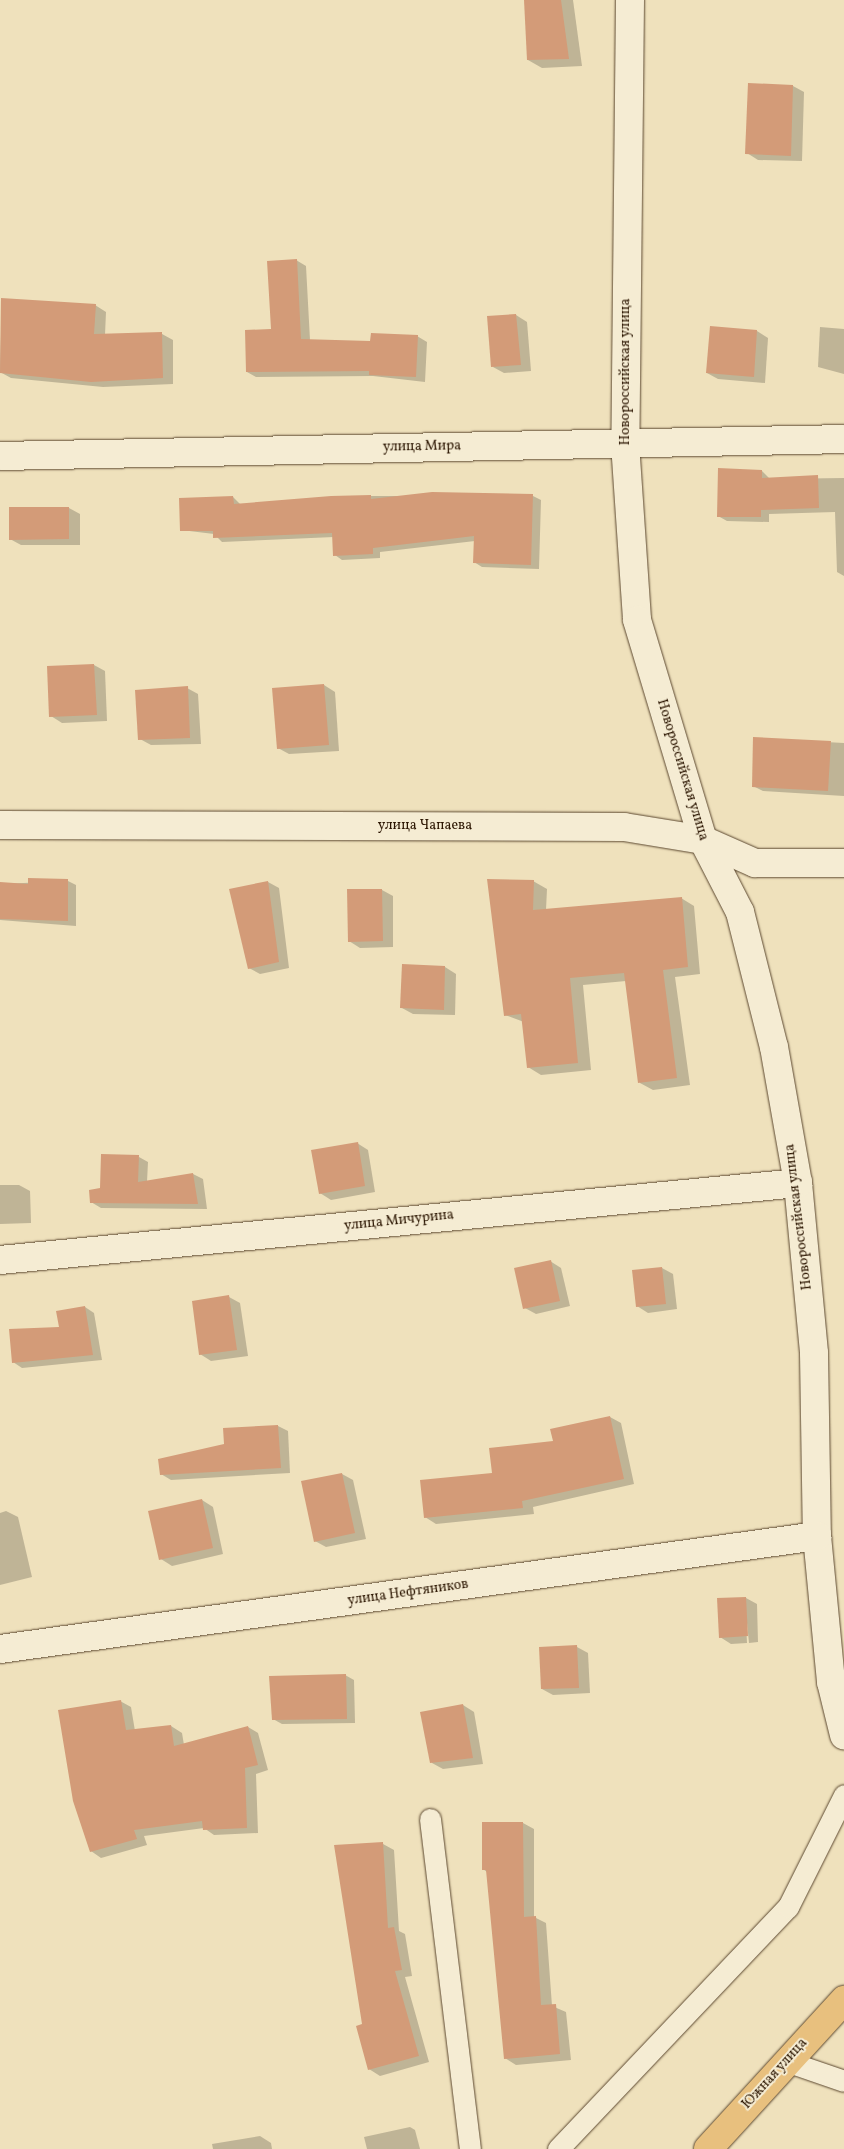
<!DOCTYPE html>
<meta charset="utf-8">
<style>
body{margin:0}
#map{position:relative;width:844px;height:2149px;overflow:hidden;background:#efe1bc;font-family:Vollkorn,serif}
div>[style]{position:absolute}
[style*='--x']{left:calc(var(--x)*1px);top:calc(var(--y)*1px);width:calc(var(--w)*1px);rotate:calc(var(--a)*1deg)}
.shadow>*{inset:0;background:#0003}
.building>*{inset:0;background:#d39b78}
.roads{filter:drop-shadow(0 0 1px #5c4830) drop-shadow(0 0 1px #5c4830)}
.service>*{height:21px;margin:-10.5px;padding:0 10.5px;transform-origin:10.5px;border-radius:10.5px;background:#f5ecd3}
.minor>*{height:28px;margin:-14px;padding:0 14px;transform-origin:14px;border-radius:14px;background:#f5ecd3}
.trunk>*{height:28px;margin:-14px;padding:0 14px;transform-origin:14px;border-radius:14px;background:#e8c07e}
span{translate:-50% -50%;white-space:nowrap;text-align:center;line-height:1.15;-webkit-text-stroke:4px #f5ecd3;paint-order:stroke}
.street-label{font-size:14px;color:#2b1501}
</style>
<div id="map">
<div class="shadow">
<div style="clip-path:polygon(525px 0,573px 0,582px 66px,542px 68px,528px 60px)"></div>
<div style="clip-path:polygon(793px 86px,804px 92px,802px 161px,758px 160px,747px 153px)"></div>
<div style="clip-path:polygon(296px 260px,306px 266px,310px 340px,372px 343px,417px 336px,427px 342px,425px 382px,373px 376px,256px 377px,247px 372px,272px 331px)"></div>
<div style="clip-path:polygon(2px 300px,95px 305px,106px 312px,105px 335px,162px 334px,173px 340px,173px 384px,103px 387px,11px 378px,0 372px)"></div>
<div style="clip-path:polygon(516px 315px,527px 322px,531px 371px,504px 373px,493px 367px)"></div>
<div style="clip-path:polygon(711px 327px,757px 331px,768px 338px,765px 383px,718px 379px,707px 373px)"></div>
<div style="clip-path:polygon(820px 327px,844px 329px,844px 374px,818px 367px)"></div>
<div style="clip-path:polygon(762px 471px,770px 479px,844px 478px,844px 576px,837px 572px,835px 512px,769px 514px,769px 522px,727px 521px,718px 516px)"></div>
<div style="clip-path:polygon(371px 496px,533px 496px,541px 500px,539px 569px,482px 567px,474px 562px,475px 541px,380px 552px,380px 558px,342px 560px,335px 555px,334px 537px,222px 542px,214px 534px,181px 530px,233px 497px,241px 505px)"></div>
<div style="clip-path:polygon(10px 508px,69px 508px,80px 514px,80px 545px,21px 545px,10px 539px)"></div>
<div style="clip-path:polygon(94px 665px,105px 671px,107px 721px,62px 723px,51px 716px,48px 667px)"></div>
<div style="clip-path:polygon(324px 685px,335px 692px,339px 751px,289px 754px,278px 748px)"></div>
<div style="clip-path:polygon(187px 688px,198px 694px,201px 744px,151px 745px,140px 739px)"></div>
<div style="clip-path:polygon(754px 738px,844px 743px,844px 796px,763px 791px,753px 786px)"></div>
<div style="clip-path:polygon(68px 881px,76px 885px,76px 926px,0 920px,1px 884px)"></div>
<div style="clip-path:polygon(533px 881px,547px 889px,546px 910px,681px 898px,694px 906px,700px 974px,675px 977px,690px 1085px,653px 1090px,640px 1083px,626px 981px,583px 985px,591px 1070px,541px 1075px,528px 1067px,524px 1022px,505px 1015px)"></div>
<div style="clip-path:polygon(268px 882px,279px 888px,289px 968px,260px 974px,249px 968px)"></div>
<div style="clip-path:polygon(382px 890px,393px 896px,393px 947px,360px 948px,349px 941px)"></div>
<div style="clip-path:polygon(445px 967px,456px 974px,455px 1015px,413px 1014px,402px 1008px)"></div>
<div style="clip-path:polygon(357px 1143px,368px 1150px,375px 1192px,331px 1200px,320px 1193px)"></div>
<div style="clip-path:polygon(139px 1157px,148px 1162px,147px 1182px,193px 1174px,203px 1179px,207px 1209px,101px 1208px,91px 1202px)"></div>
<div style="clip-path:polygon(0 1185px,19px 1185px,30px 1191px,31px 1223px,0 1224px)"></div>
<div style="clip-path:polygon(550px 1261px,561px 1268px,570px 1306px,536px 1314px,525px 1308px)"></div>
<div style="clip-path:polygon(662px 1268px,673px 1274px,677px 1309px,648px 1313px,637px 1306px)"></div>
<div style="clip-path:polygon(229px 1297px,240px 1303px,248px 1356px,211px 1361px,200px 1354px)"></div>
<div style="clip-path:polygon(85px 1307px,94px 1313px,102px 1360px,22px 1368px,13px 1362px)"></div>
<div style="clip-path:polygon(610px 1417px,621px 1423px,634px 1484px,533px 1507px,534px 1514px,436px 1524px,425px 1517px,494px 1474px)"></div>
<div style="clip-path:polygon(278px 1426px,288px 1431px,290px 1473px,171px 1480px,161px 1474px)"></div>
<div style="clip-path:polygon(342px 1474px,353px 1480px,366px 1539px,326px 1547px,315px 1541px)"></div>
<div style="clip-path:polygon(202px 1500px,213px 1507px,223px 1554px,172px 1566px,161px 1559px)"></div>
<div style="clip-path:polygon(6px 1511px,18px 1517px,32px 1577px,0 1585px,0 1513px)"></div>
<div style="clip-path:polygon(746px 1598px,757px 1604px,758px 1642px,749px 1643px,745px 1603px,747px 1643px,731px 1644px,720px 1637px)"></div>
<div style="clip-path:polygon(577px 1647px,588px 1653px,590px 1693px,553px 1695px,542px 1689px)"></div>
<div style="clip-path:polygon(345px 1675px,354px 1680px,355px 1723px,282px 1724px,273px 1719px)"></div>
<div style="clip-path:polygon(120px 1701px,131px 1707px,135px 1731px,171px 1726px,182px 1733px,184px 1745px,248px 1727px,258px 1733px,268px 1770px,256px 1774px,258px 1833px,214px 1835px,204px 1828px,144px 1836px,147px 1845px,101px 1858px,91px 1851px)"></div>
<div style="clip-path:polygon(463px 1705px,474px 1712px,483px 1764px,443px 1769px,432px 1763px,422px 1713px)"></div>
<div style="clip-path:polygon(523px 1823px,534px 1829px,534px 1917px,546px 1923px,552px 2006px,566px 2012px,571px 2060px,516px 2065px,505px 2058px,487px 1872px,483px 1869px)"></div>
<div style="clip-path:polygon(383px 1844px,394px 1850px,399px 1931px,405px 1934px,412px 1976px,405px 1977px,429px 2062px,380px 2076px,369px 2069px,363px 2025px)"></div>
<div style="clip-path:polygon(410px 2127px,415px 2130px,420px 2149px,367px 2149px,364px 2137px)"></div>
<div style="clip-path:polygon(260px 2136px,271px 2143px,272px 2149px,213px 2149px,212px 2144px)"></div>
</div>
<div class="building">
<div style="clip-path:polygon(524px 0,561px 0,569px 59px,527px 60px)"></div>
<div style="clip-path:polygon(748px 83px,793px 85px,791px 156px,745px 154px)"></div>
<div style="clip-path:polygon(297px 259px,301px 339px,370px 341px,371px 333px,418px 335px,416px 377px,369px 375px,369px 371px,246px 372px,245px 330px,271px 329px,267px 261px)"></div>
<div style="clip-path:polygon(1px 298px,96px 304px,94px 334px,162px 332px,163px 378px,91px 382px,0 373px)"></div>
<div style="clip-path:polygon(516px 314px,521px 365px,491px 367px,487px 316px)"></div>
<div style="clip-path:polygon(710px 326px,757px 330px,754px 377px,706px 373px)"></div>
<div style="clip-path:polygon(718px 468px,762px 470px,762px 478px,818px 475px,819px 508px,761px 510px,761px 517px,717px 517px)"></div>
<div style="clip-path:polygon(432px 492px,533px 494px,531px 565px,473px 563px,474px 536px,373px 548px,373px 554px,333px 556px,332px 533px,213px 538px,213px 531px,180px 531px,179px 498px,233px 496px,234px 504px,331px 496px,371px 495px,371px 499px)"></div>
<div style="clip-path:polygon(9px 507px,69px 507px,69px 539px,9px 540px)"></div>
<div style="clip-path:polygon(94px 664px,97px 715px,49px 717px,47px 666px)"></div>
<div style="clip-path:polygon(324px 684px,329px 745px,277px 749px,272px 688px)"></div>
<div style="clip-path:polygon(188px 686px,190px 738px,138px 740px,135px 690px)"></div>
<div style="clip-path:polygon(753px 737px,831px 741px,828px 791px,752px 787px)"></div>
<div style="clip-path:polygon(28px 878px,68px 879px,68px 921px,0 919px,0 882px,28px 884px)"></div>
<div style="clip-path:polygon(487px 879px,534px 880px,533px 910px,682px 897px,688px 967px,663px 970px,677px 1078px,638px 1083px,624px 973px,570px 978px,578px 1063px,527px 1068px,521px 1014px,504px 1016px)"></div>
<div style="clip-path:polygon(268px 881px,279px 962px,248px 969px,229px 889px)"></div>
<div style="clip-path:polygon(347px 889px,382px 889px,383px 941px,348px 942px)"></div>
<div style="clip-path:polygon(402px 964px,445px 966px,444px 1010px,400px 1008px)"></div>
<div style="clip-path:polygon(358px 1142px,365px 1186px,319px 1194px,311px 1150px)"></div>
<div style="clip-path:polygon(101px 1154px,139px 1155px,138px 1182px,193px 1173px,198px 1204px,90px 1203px,89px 1190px,100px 1188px)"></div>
<div style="clip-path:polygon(551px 1260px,560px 1301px,523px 1309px,514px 1268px)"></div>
<div style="clip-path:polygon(662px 1267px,666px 1304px,636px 1307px,632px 1270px)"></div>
<div style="clip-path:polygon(229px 1295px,237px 1350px,199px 1355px,192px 1301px)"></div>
<div style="clip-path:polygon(85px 1306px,93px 1355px,12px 1363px,9px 1329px,59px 1327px,56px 1311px)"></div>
<div style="clip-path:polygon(610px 1416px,624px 1479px,522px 1501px,523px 1508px,424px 1518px,420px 1480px,492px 1473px,489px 1448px,553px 1441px,550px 1429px)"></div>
<div style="clip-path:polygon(278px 1425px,281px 1468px,160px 1475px,158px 1459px,224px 1444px,223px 1428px)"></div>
<div style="clip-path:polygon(342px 1473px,355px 1533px,314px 1542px,301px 1481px)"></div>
<div style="clip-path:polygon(202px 1499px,213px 1548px,159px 1560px,148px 1511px)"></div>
<div style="clip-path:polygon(746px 1597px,748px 1636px,719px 1638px,717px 1598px)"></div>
<div style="clip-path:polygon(577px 1645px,579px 1688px,541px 1689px,539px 1647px)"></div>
<div style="clip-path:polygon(346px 1674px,347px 1719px,272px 1720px,269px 1676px)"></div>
<div style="clip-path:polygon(121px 1700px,126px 1730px,171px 1725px,174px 1746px,248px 1726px,258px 1765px,245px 1768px,247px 1828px,203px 1830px,202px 1821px,134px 1830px,137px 1839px,90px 1852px,73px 1801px,58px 1710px)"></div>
<div style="clip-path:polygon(463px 1704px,473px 1758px,430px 1763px,420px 1712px)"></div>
<div style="clip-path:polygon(482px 1822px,523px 1822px,524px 1917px,536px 1916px,541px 2005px,556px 2004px,560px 2054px,504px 2059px,486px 1870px,482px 1870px)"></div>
<div style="clip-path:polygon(383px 1842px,388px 1928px,394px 1927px,402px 1970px,395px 1971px,419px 2056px,368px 2070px,356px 2026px,362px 2024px,334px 1845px)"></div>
</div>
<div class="roads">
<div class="service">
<div style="--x:430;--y:1819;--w:332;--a:83.1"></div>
<div style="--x:786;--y:2061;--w:61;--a:19"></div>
<div style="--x:558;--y:2149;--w:334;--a:-46.5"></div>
<div style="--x:788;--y:1907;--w:125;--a:-63.4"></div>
</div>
<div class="minor">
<div style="--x:630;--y:0;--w:443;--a:90.6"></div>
<div style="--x:625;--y:443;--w:177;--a:86.1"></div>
<div style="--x:637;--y:620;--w:230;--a:73.3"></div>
<div style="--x:703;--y:840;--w:81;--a:62.8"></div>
<div style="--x:740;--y:912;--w:139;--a:75.9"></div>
<div style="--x:774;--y:1047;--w:138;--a:80"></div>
<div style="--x:798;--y:1183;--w:171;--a:84.6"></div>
<div style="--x:814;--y:1353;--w:183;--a:89.1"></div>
<div style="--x:817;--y:1536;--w:147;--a:84.5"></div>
<div style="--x:831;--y:1682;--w:55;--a:76.2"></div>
<div style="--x:0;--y:456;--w:844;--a:-1.15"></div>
<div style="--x:0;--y:825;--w:624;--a:0.18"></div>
<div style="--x:624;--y:827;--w:80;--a:9.3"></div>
<div style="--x:703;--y:840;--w:57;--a:23.9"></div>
<div style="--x:755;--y:863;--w:89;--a:0"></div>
<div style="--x:0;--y:1260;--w:802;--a:-5.51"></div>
<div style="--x:0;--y:1649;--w:825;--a:-7.87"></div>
</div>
<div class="trunk">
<div style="--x:708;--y:2149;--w:202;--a:-47.6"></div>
</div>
</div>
<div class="street-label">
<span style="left:626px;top:372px;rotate:-90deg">Новороссийская улица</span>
<span style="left:422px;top:447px;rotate:-1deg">улица Мира</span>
<span style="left:682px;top:770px;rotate:73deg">Новороссийская улица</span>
<span style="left:425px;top:826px">улица Чапаева</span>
<span style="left:799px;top:1217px;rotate:-97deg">Новороссийская улица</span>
<span style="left:399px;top:1221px;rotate:-6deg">улица Мичурина</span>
<span style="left:408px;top:1593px;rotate:-8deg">улица Нефтяников</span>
<span style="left:775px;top:2074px;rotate:-48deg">Южная улица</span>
</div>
</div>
